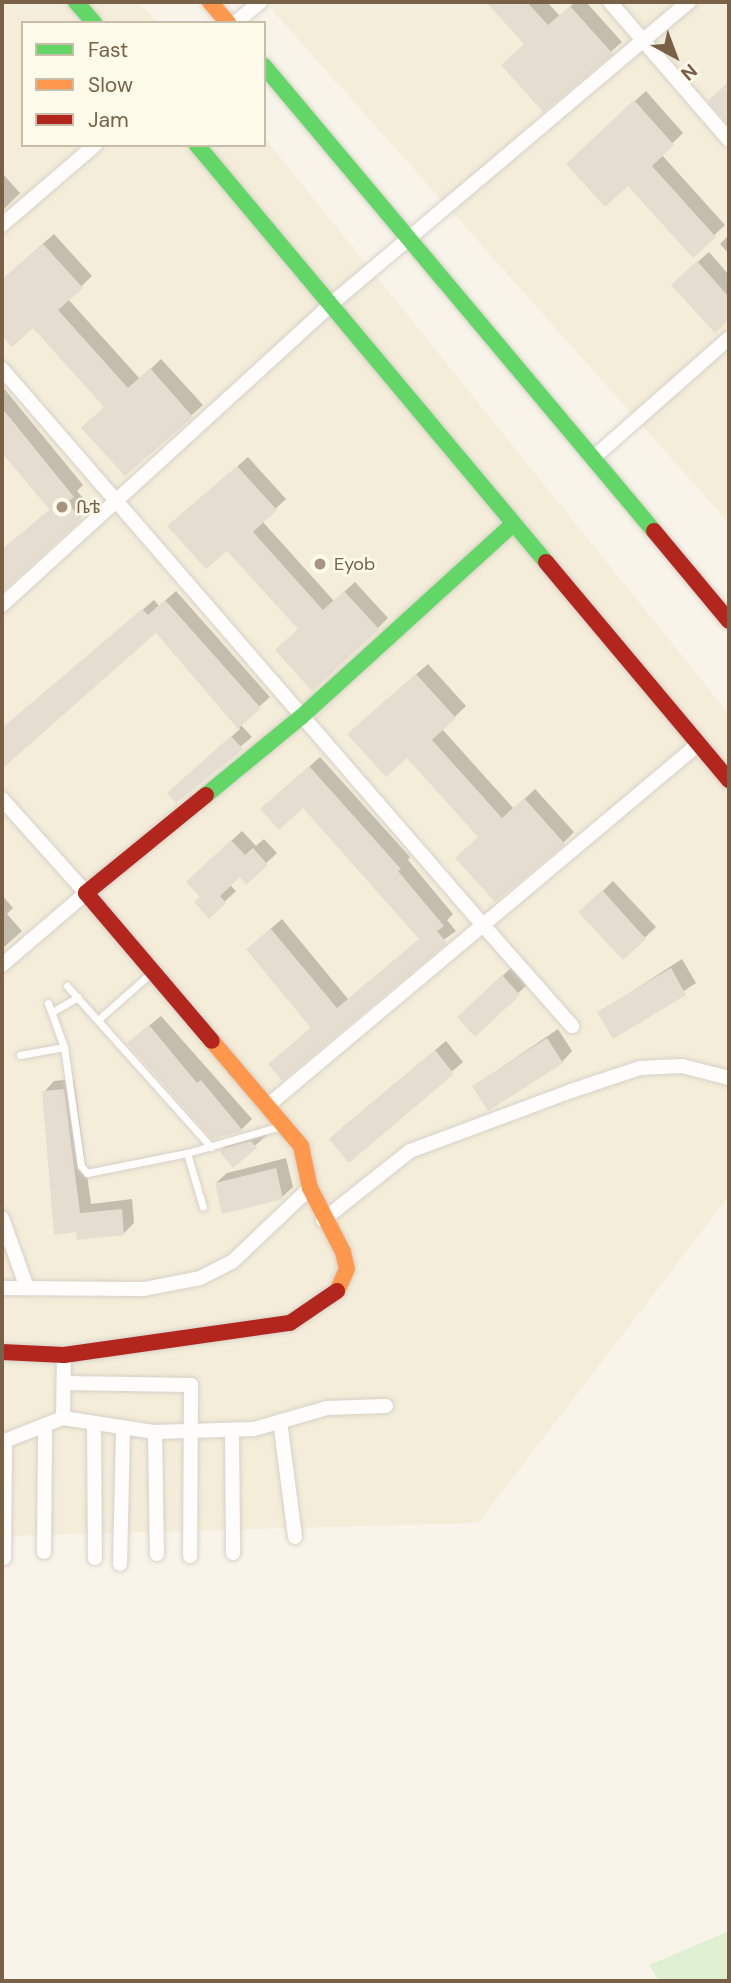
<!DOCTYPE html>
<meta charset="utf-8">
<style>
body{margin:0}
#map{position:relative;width:731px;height:1983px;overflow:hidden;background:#f8f4e9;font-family:"DM Sans","Noto Sans Ethiopic",sans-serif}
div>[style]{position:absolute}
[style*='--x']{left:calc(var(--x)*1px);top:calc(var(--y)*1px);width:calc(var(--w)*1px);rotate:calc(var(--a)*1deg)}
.residential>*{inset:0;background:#f4edd9}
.green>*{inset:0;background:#dff0d2}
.shadow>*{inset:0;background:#0003}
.building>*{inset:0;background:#e5ddd0}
.roads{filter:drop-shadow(0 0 2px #d7d1c8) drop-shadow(0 0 2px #d7d1c8)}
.lane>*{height:7px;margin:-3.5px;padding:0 3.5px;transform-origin:3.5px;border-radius:3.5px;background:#fefdfc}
.street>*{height:14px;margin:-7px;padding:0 7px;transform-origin:7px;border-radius:7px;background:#fefdfc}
.fast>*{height:16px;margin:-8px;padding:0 8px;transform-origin:8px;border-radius:8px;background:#63d668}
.slow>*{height:16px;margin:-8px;padding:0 8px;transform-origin:8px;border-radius:8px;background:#ff974d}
.jam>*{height:16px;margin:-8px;padding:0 8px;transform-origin:8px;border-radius:8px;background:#b3261e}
.dots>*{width:19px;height:19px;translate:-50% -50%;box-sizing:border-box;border:4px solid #fffbeb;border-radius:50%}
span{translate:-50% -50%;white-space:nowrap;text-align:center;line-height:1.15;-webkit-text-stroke:5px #fffbeb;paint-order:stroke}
.poi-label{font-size:18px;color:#786147}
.left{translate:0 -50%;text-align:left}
.frame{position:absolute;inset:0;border:4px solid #786147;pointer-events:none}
.legend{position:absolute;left:21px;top:21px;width:245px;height:126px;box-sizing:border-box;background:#fffbeb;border:2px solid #c9bda9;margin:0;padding:9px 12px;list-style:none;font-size:21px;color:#786147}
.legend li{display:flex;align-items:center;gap:14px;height:35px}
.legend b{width:35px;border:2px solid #c9bda9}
.north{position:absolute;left:640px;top:21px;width:70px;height:70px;-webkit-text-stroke:5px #fffbeb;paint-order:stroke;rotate:139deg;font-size:19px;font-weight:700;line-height:28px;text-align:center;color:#786147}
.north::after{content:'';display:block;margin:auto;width:24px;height:32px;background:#786147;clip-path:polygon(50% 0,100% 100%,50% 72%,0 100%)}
</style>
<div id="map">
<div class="residential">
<div style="clip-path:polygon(2px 2px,138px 2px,158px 23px,23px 23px,23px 145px,264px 145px,264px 137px,729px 714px,729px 1196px,478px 1523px,2px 1536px)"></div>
<div style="clip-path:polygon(265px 2px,729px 2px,729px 523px)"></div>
</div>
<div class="green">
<div style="clip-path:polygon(729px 1931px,729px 1981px,659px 1981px,649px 1965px)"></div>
</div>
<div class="shadow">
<div style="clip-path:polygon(488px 2px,547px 2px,560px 16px,575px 2px,586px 2px,622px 42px,544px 110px,526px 44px)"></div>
<div style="clip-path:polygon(646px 91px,683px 133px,661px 154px,725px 225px,693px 255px,628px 183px,578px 153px)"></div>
<div style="clip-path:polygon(2px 173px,20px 193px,3px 210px,2px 223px)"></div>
<div style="clip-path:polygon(54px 234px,92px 276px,68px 299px,140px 379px,161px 359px,203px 405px,125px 474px,106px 407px,33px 326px,12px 345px,2px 333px,2px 280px)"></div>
<div style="clip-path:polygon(729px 235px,729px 254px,720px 244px)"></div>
<div style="clip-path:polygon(709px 252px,729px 275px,729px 318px,715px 331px,684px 274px)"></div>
<div style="clip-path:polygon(2px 386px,83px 485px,77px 491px,91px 507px,2px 586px,2px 550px,51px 509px,2px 452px)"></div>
<div style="clip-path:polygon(248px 457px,286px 499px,262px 521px,334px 601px,355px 582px,388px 618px,378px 628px,300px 629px,227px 548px,180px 516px)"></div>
<div style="clip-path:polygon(176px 591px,270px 697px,240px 724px,252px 737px,177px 801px,180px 782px,240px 729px,156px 630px,4px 765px,2px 730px,154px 600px,159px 606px)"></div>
<div style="clip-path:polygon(428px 664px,466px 706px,442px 729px,514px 809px,535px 789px,574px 832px,563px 843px,480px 837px,407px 756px,360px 723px)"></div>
<div style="clip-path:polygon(320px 757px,410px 857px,408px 860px,453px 914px,447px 920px,456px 931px,270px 1064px,312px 1027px,248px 949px,259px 939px,282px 919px,348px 999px,421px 938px,304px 806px,273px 799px)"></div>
<div style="clip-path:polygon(242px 831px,256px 846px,264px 839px,277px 853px,246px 882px,240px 875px,229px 884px,236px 891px,209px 916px,199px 871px)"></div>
<div style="clip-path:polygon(613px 881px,656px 927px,623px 958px,581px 912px)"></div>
<div style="clip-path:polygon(2px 895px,13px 908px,7px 914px,22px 931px,2px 949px)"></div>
<div style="clip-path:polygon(682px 959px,696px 983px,614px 1037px,599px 1013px)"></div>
<div style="clip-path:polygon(513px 966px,529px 983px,475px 1034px,469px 1007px)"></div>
<div style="clip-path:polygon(161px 1016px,252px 1119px,242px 1129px,213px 1137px,140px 1033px)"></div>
<div style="clip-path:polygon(558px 1029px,572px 1051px,562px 1062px,474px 1086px)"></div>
<div style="clip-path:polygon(446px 1041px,463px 1062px,349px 1160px,342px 1128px)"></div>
<div style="clip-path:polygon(74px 1079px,91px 1204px,132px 1199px,134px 1223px,123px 1234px,79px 1239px,44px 1092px,54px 1081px)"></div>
<div style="clip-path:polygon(262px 1131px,266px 1136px,233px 1165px,221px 1150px,231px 1140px)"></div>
<div style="clip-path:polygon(286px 1158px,293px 1187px,282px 1197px,216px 1183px,227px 1173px)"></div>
</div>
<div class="building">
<div style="clip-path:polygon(486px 2px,527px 2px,548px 25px,570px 6px,613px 54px,543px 112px,501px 65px,524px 44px)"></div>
<div style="clip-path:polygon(729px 81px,729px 126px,708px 101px)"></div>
<div style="clip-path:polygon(634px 100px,674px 145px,652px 166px,716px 237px,693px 258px,628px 186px,605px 207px,566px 164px)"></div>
<div style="clip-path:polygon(43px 244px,83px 288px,58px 310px,128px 388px,150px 368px,193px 417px,125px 476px,81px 428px,104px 407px,33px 328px,12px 347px,2px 336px,2px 280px)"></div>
<div style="clip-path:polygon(697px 261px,729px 297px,729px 320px,715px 333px,671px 285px)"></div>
<div style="clip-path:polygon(2px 408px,74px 497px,67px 502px,82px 519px,2px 592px,2px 549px,50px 510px,2px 453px)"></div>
<div style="clip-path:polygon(237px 466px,277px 510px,253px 532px,323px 610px,344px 591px,379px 629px,312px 691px,275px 650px,298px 629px,227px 551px,206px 569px,167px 526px)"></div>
<div style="clip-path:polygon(165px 600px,261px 708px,238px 729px,156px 633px,2px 769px,2px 728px,142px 609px,148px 615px)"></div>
<div style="clip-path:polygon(416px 674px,456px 718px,432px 740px,502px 818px,524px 798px,565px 844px,495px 902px,455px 858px,478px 837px,407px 758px,386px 777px,347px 734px)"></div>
<div style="clip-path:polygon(231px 736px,243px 749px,176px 803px,167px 793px)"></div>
<div style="clip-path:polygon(309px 766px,401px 869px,398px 871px,444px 926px,437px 931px,447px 943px,282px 1081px,268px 1064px,311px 1028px,246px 949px,271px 929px,337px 1008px,419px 939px,303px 808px,279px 830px,260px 809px)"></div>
<div style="clip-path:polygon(231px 840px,245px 855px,253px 848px,268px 865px,246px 885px,240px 877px,220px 896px,226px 903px,209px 919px,194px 902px,200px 897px,186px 882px)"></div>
<div style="clip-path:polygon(602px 890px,646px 939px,623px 960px,578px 912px)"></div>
<div style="clip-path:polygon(671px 968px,686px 995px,613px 1039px,597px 1012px)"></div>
<div style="clip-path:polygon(502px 975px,520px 995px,475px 1037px,457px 1017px)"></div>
<div style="clip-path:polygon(149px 1025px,197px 1083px,201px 1080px,243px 1131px,212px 1139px,135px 1052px,127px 1043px)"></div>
<div style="clip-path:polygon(547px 1038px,563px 1063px,488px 1111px,472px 1086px)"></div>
<div style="clip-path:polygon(435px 1050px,454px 1074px,349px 1163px,329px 1139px)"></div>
<div style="clip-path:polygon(64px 1089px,80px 1213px,122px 1209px,124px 1235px,77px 1240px,76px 1232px,54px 1235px,42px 1091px)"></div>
<div style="clip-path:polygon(251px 1141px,257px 1148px,233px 1168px,218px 1150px)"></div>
<div style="clip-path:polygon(276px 1168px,283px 1199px,222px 1214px,215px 1183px)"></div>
</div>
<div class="roads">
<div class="lane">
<div style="--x:67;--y:986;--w:216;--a:48.2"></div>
<div style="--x:48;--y:1003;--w:47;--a:70"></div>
<div style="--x:64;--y:1047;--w:120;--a:81.9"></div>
<div style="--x:81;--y:1166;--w:9;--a:49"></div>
<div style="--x:87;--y:1173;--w:102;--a:-11.3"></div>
<div style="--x:187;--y:1153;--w:98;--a:-16"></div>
<div style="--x:52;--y:1012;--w:30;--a:-30"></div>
<div style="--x:100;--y:1018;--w:69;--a:-41.5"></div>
<div style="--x:20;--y:1055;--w:45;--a:-10.3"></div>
<div style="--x:187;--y:1153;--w:56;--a:73.5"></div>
</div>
<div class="street">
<div style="--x:610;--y:2;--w:182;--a:49.2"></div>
<div style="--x:235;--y:23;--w:33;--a:-40"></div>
<div style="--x:2;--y:225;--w:123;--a:-40.7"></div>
<div style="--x:2;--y:369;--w:735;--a:49.14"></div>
<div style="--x:483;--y:925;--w:282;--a:-40"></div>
<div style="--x:593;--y:458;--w:181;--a:-41.4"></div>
<div style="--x:2;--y:605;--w:445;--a:-42.4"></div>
<div style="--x:330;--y:305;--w:470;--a:-40.2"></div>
<div style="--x:2;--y:799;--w:126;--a:48.2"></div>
<div style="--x:86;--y:893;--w:111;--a:139.4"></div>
<div style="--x:266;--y:1107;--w:283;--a:-40"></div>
<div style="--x:483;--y:925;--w:135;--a:48.6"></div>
<div style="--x:2;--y:1218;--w:74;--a:70.3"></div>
<div style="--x:323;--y:1220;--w:111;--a:-38.4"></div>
<div style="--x:410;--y:1151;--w:172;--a:-20.4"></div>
<div style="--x:571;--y:1091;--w:73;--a:-18.4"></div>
<div style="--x:640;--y:1068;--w:42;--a:-2.7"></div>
<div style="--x:682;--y:1066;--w:49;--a:14.3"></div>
<div style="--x:2;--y:1288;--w:142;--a:0.4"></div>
<div style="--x:144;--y:1289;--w:57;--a:-11.1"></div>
<div style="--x:200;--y:1278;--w:36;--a:-27"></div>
<div style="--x:232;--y:1262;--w:108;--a:-43.5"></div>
<div style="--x:64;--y:1383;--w:127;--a:0.9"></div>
<div style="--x:191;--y:1385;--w:171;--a:90.3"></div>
<div style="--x:63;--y:1418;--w:63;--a:-89.1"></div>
<div style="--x:280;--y:1421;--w:117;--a:82.6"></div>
<div style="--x:94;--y:1423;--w:135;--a:89.6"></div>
<div style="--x:232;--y:1430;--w:123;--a:89.5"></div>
<div style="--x:155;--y:1432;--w:122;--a:89.1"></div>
<div style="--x:2;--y:1442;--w:66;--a:-21.5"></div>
<div style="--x:63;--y:1418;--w:93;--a:8.7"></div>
<div style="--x:155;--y:1432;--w:99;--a:-1.7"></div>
<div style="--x:254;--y:1429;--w:76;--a:-16"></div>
<div style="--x:327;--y:1408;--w:59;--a:-1.9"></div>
<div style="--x:44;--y:1552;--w:127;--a:-89.5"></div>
<div style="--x:4;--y:1558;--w:118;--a:-89.5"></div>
<div style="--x:120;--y:1564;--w:137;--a:-88.7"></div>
</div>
<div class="fast">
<div style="--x:76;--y:2;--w:28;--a:49"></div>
<div style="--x:264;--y:66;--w:607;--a:50.01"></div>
<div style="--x:197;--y:145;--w:544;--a:50.07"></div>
<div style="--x:206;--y:795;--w:123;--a:-39.4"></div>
<div style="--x:301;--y:717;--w:287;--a:-42.3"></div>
</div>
<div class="slow">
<div style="--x:210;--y:2;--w:28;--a:49"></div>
<div style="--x:212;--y:1041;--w:138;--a:49.7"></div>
<div style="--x:301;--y:1146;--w:43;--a:77.9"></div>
<div style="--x:310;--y:1188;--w:72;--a:62.7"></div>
<div style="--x:343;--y:1252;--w:17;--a:77"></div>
<div style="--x:347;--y:1269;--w:24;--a:114"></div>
</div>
<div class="jam">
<div style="--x:654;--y:531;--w:117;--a:50.2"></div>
<div style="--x:546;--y:562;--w:285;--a:50"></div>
<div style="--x:206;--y:795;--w:155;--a:140.8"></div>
<div style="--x:86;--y:893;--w:194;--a:49.6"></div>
<div style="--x:2;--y:1352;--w:62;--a:2.8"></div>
<div style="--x:64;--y:1355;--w:228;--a:-8.1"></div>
<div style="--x:290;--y:1323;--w:57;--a:-34.2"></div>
</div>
</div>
<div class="dots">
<div style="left:62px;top:507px;background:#a59480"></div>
<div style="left:320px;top:564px;background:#a59480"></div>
</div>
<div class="poi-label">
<span class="left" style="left:76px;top:507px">ቤቴ</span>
<span class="left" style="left:334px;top:564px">Eyob</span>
</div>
<div class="frame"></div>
<ul class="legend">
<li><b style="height:9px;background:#63d668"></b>Fast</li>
<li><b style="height:9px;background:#ff974d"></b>Slow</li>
<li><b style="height:9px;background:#b3261e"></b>Jam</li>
</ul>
<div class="north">N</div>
</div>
